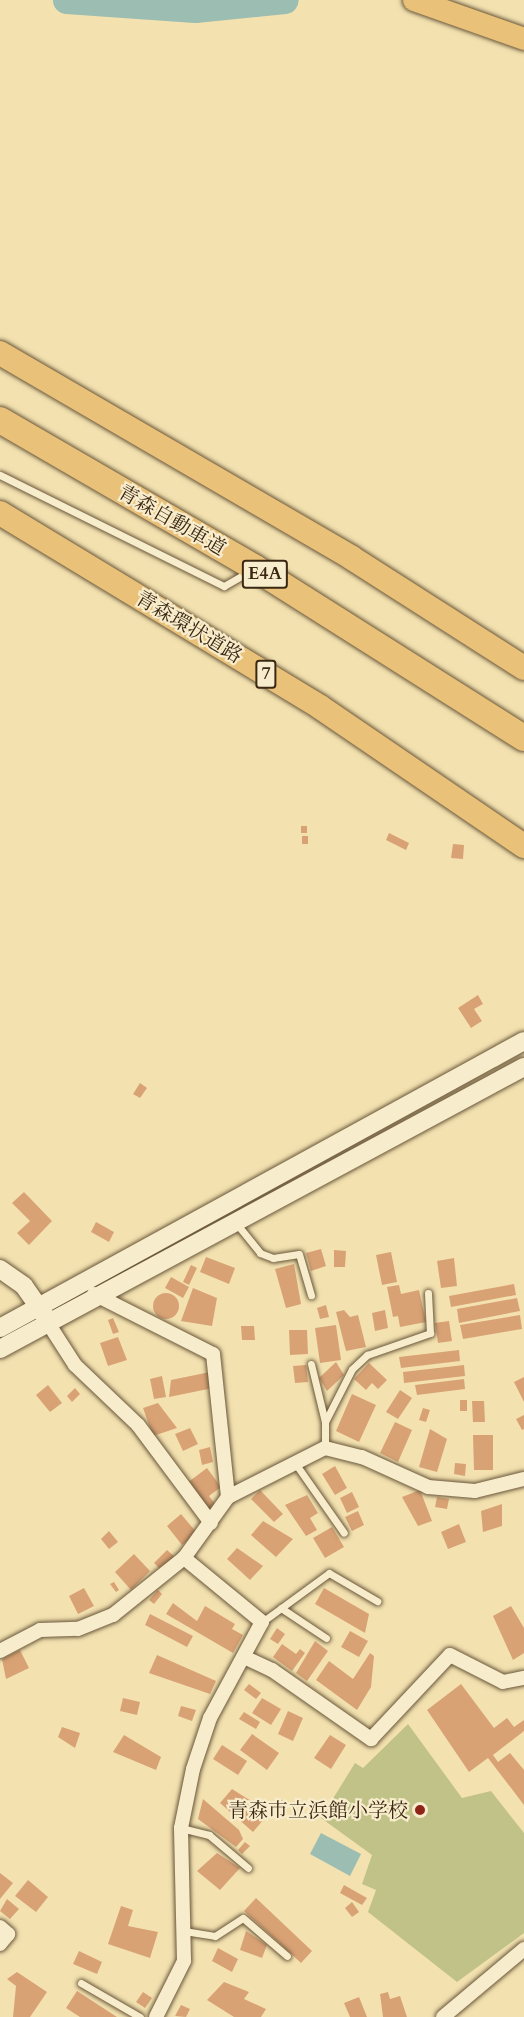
<!DOCTYPE html>
<meta charset="utf-8">
<style>
body{margin:0}
#map{position:relative;width:524px;height:2017px;overflow:hidden;background:#f3e2b0;font-family:Cardo,"Noto Serif JP",serif}
div>[style]{position:absolute}
[style*='--x']{left:calc(var(--x)*1px);top:calc(var(--y)*1px);width:calc(var(--w)*1px);rotate:calc(var(--a)*1deg)}
.green>*{inset:0;background:#c0c287}
.water>*{inset:0;background:#9cbdb1}
.river>*{height:27px;margin:-13.5px;padding:0 13.5px;transform-origin:13.5px;border-radius:13.5px;background:#9cbdb1}
.building>*{inset:0;background:#d9a275}
.round{border-radius:50%}
.roads{filter:drop-shadow(0 0 2px #69563a) drop-shadow(0 0 2px #69563a)}
.service>*{height:7px;margin:-3.5px;padding:0 3.5px;transform-origin:3.5px;border-radius:3.5px;background:#f7eccc}
.minor>*{height:14px;margin:-7px;padding:0 7px;transform-origin:7px;border-radius:7px;background:#f7eccc}
.tertiary>*{height:18px;margin:-9px;padding:0 9px;transform-origin:9px;border-radius:9px;background:#f7eccc}
.primary>*{height:22px;margin:-11px;padding:0 11px;transform-origin:11px;border-radius:11px;background:#eac178}
.trunk>*{height:24px;margin:-12px;padding:0 12px;transform-origin:12px;border-radius:12px;background:#eac178}
.motorway>*{height:26px;margin:-13px;padding:0 13px;transform-origin:13px;border-radius:13px;background:#eac178}
.dots>*{width:16px;height:16px;translate:-50% -50%;box-sizing:border-box;border:3px solid #f7eccc;border-radius:50%}
span{translate:-50% -50%;white-space:nowrap;text-align:center;line-height:1.15;-webkit-text-stroke:4.5px #f7eccc;paint-order:stroke}
.shield-label span{padding:2px 4px;background:#f7eccc;border:2px solid;border-radius:4px;-webkit-text-stroke-width:0}
.shield-label{font-size:18px;color:#3b2712;font-weight:700}
.street-label{font-size:20px;color:#3b2712}
.poi-label{font-size:20px;color:#3b2712}
.right{translate:-100% -50%;text-align:right}
</style>
<div id="map">
<div class="green">
<div style="clip-path:polygon(408px 1724px,462px 1798px,491px 1791px,524px 1833px,524px 1933px,457px 1982px,368px 1912px,376px 1890px,362px 1884px,372px 1855px,321px 1818px,355px 1763px,363px 1768px)"></div>
</div>
<div class="water">
<div style="clip-path:polygon(321px 1833px,361px 1854px,350px 1876px,310px 1854px)"></div>
</div>
<div class="river">
<div style="--x:66;--y:0;--w:129;--a:4"></div>
<div style="--x:195;--y:9;--w:90;--a:-5.7"></div>
</div>
<div class="building">
<div style="clip-path:polygon(301px 826px,307px 826px,307px 833px,301px 833px)"></div>
<div style="clip-path:polygon(389px 833px,409px 843px,406px 850px,386px 840px)"></div>
<div style="clip-path:polygon(302px 836px,308px 836px,308px 844px,302px 844px)"></div>
<div style="clip-path:polygon(453px 844px,464px 845px,463px 859px,451px 858px)"></div>
<div style="clip-path:polygon(478px 995px,483px 1004px,474px 1009px,482px 1021px,471px 1028px,458px 1008px)"></div>
<div style="clip-path:polygon(140px 1083px,147px 1088px,140px 1098px,133px 1094px)"></div>
<div style="clip-path:polygon(24px 1192px,52px 1221px,29px 1245px,17px 1233px,30px 1221px,12px 1203px)"></div>
<div style="clip-path:polygon(96px 1222px,114px 1232px,109px 1242px,91px 1232px)"></div>
<div style="clip-path:polygon(321px 1249px,326px 1266px,311px 1271px,306px 1253px)"></div>
<div style="clip-path:polygon(334px 1250px,346px 1251px,345px 1267px,334px 1267px)"></div>
<div style="clip-path:polygon(391px 1252px,397px 1282px,382px 1285px,376px 1255px)"></div>
<div style="clip-path:polygon(206px 1257px,235px 1268px,229px 1284px,200px 1272px)"></div>
<div style="clip-path:polygon(454px 1258px,457px 1286px,441px 1288px,437px 1261px)"></div>
<div style="clip-path:polygon(294px 1264px,301px 1304px,286px 1308px,275px 1269px)"></div>
<div style="clip-path:polygon(191px 1265px,197px 1268px,189px 1285px,183px 1282px)"></div>
<div style="clip-path:polygon(171px 1277px,189px 1287px,183px 1298px,165px 1288px)"></div>
<div style="clip-path:polygon(514px 1284px,516px 1295px,451px 1307px,449px 1296px)"></div>
<div style="clip-path:polygon(399px 1285px,401px 1294px,419px 1290px,426px 1322px,400px 1327px,398px 1316px,393px 1317px,387px 1287px)"></div>
<div style="clip-path:polygon(193px 1288px,217px 1298px,212px 1326px,181px 1321px)"></div>
<div class="round" style="left:153px;top:1293px;width:26px;height:26px"></div>
<div style="clip-path:polygon(517px 1298px,520px 1311px,459px 1323px,457px 1309px)"></div>
<div style="clip-path:polygon(326px 1305px,329px 1317px,320px 1319px,317px 1308px)"></div>
<div style="clip-path:polygon(344px 1310px,350px 1317px,358px 1315px,366px 1347px,346px 1351px,336px 1312px)"></div>
<div style="clip-path:polygon(385px 1310px,388px 1328px,375px 1331px,372px 1313px)"></div>
<div style="clip-path:polygon(520px 1315px,522px 1329px,463px 1339px,460px 1325px)"></div>
<div style="clip-path:polygon(113px 1318px,119px 1332px,113px 1334px,108px 1320px)"></div>
<div style="clip-path:polygon(449px 1321px,452px 1341px,438px 1343px,435px 1323px)"></div>
<div style="clip-path:polygon(336px 1325px,341px 1360px,320px 1363px,315px 1328px)"></div>
<div style="clip-path:polygon(241px 1326px,254px 1326px,255px 1340px,242px 1340px)"></div>
<div style="clip-path:polygon(289px 1330px,307px 1330px,308px 1354px,290px 1355px)"></div>
<div style="clip-path:polygon(118px 1337px,127px 1360px,108px 1366px,100px 1343px)"></div>
<div style="clip-path:polygon(459px 1350px,460px 1361px,401px 1368px,399px 1357px)"></div>
<div style="clip-path:polygon(336px 1362px,344px 1375px,327px 1391px,319px 1378px)"></div>
<div style="clip-path:polygon(369px 1363px,387px 1380px,378px 1389px,372px 1383px,366px 1390px,354px 1379px)"></div>
<div style="clip-path:polygon(306px 1365px,308px 1382px,295px 1383px,293px 1366px)"></div>
<div style="clip-path:polygon(464px 1365px,465px 1376px,404px 1383px,403px 1372px)"></div>
<div style="clip-path:polygon(210px 1372px,213px 1388px,169px 1397px,171px 1380px)"></div>
<div style="clip-path:polygon(162px 1376px,166px 1397px,154px 1399px,150px 1379px)"></div>
<div style="clip-path:polygon(524px 1377px,524px 1402px,514px 1382px)"></div>
<div style="clip-path:polygon(464px 1379px,465px 1389px,417px 1395px,415px 1385px)"></div>
<div style="clip-path:polygon(48px 1385px,62px 1403px,50px 1412px,36px 1395px)"></div>
<div style="clip-path:polygon(75px 1388px,80px 1394px,72px 1402px,67px 1396px)"></div>
<div style="clip-path:polygon(400px 1390px,412px 1398px,398px 1419px,386px 1412px)"></div>
<div style="clip-path:polygon(352px 1394px,376px 1405px,359px 1442px,336px 1431px)"></div>
<div style="clip-path:polygon(460px 1400px,467px 1400px,467px 1411px,460px 1411px)"></div>
<div style="clip-path:polygon(472px 1401px,484px 1401px,485px 1422px,473px 1422px)"></div>
<div style="clip-path:polygon(158px 1403px,177px 1428px,153px 1436px,143px 1408px)"></div>
<div style="clip-path:polygon(423px 1408px,430px 1410px,426px 1422px,419px 1420px)"></div>
<div style="clip-path:polygon(524px 1415px,524px 1429px,522px 1430px,516px 1419px)"></div>
<div style="clip-path:polygon(395px 1422px,412px 1430px,398px 1462px,380px 1453px)"></div>
<div style="clip-path:polygon(190px 1428px,198px 1444px,183px 1451px,175px 1434px)"></div>
<div style="clip-path:polygon(430px 1429px,447px 1439px,437px 1472px,419px 1467px)"></div>
<div style="clip-path:polygon(473px 1435px,493px 1435px,493px 1470px,474px 1470px)"></div>
<div style="clip-path:polygon(210px 1447px,213px 1462px,202px 1465px,199px 1450px)"></div>
<div style="clip-path:polygon(455px 1463px,466px 1464px,465px 1476px,454px 1474px)"></div>
<div style="clip-path:polygon(335px 1466px,347px 1488px,335px 1495px,322px 1474px)"></div>
<div style="clip-path:polygon(207px 1468px,221px 1487px,209px 1496px,215px 1504px,208px 1510px,187px 1483px)"></div>
<div style="clip-path:polygon(260px 1490px,283px 1514px,274px 1522px,251px 1499px)"></div>
<div style="clip-path:polygon(420px 1490px,432px 1521px,418px 1526px,402px 1497px)"></div>
<div style="clip-path:polygon(352px 1492px,359px 1507px,347px 1513px,340px 1498px)"></div>
<div style="clip-path:polygon(307px 1495px,318px 1513px,310px 1518px,317px 1530px,306px 1536px,285px 1505px)"></div>
<div style="clip-path:polygon(437px 1497px,449px 1499px,447px 1509px,435px 1507px)"></div>
<div style="clip-path:polygon(502px 1504px,502px 1526px,483px 1532px,481px 1511px)"></div>
<div style="clip-path:polygon(358px 1511px,364px 1525px,352px 1531px,345px 1517px)"></div>
<div style="clip-path:polygon(181px 1514px,197px 1533px,182px 1545px,167px 1526px)"></div>
<div style="clip-path:polygon(263px 1521px,293px 1539px,276px 1557px,251px 1535px)"></div>
<div style="clip-path:polygon(459px 1524px,466px 1542px,448px 1549px,441px 1532px)"></div>
<div style="clip-path:polygon(332px 1527px,344px 1547px,325px 1558px,313px 1538px)"></div>
<div style="clip-path:polygon(109px 1531px,118px 1542px,109px 1549px,101px 1539px)"></div>
<div style="clip-path:polygon(237px 1548px,263px 1566px,250px 1580px,227px 1559px)"></div>
<div style="clip-path:polygon(167px 1550px,175px 1557px,159px 1568px,154px 1563px)"></div>
<div style="clip-path:polygon(134px 1554px,150px 1571px,131px 1590px,115px 1572px)"></div>
<div style="clip-path:polygon(114px 1582px,119px 1590px,116px 1592px,110px 1584px)"></div>
<div style="clip-path:polygon(84px 1588px,94px 1606px,78px 1614px,69px 1596px)"></div>
<div style="clip-path:polygon(324px 1588px,369px 1614px,365px 1633px,315px 1604px)"></div>
<div style="clip-path:polygon(158px 1590px,162px 1594px,154px 1604px,149px 1600px)"></div>
<div style="clip-path:polygon(173px 1603px,197px 1621px,205px 1606px,235px 1624px,232px 1629px,243px 1635px,233px 1653px,166px 1614px)"></div>
<div style="clip-path:polygon(511px 1606px,524px 1628px,524px 1653px,513px 1660px,493px 1616px)"></div>
<div style="clip-path:polygon(150px 1614px,193px 1636px,187px 1647px,145px 1625px)"></div>
<div style="clip-path:polygon(277px 1628px,285px 1634px,278px 1644px,270px 1639px)"></div>
<div style="clip-path:polygon(350px 1631px,368px 1641px,359px 1657px,341px 1647px)"></div>
<div style="clip-path:polygon(315px 1641px,328px 1651px,307px 1681px,296px 1673px)"></div>
<div style="clip-path:polygon(282px 1644px,296px 1654px,300px 1649px,305px 1653px,292px 1671px,273px 1657px)"></div>
<div style="clip-path:polygon(20px 1650px,29px 1668px,6px 1679px,2px 1659px)"></div>
<div style="clip-path:polygon(370px 1653px,374px 1656px,371px 1687px,357px 1710px,316px 1680px,329px 1661px,353px 1679px)"></div>
<div style="clip-path:polygon(157px 1655px,216px 1681px,210px 1694px,149px 1673px)"></div>
<div style="clip-path:polygon(249px 1684px,261px 1693px,256px 1699px,244px 1690px)"></div>
<div style="clip-path:polygon(461px 1684px,494px 1728px,507px 1718px,514px 1727px,524px 1720px,524px 1731px,493px 1755px,498px 1762px,510px 1753px,524px 1770px,524px 1805px,488px 1758px,469px 1772px,427px 1710px)"></div>
<div style="clip-path:polygon(123px 1698px,140px 1702px,137px 1715px,120px 1711px)"></div>
<div style="clip-path:polygon(262px 1698px,281px 1709px,271px 1725px,252px 1713px)"></div>
<div style="clip-path:polygon(181px 1706px,196px 1710px,192px 1721px,178px 1716px)"></div>
<div style="clip-path:polygon(288px 1711px,303px 1718px,293px 1741px,278px 1734px)"></div>
<div style="clip-path:polygon(244px 1712px,260px 1722px,256px 1729px,239px 1719px)"></div>
<div style="clip-path:polygon(62px 1727px,80px 1733px,75px 1748px,58px 1737px)"></div>
<div style="clip-path:polygon(252px 1734px,279px 1753px,267px 1770px,240px 1750px)"></div>
<div style="clip-path:polygon(124px 1735px,161px 1757px,156px 1770px,113px 1752px)"></div>
<div style="clip-path:polygon(330px 1735px,346px 1745px,331px 1769px,314px 1758px)"></div>
<div style="clip-path:polygon(222px 1745px,247px 1761px,238px 1775px,213px 1759px)"></div>
<div style="clip-path:polygon(232px 1789px,264px 1809px,260px 1813px,265px 1818px,253px 1832px,220px 1803px)"></div>
<div style="clip-path:polygon(203px 1799px,239px 1830px,243px 1839px,236px 1847px,198px 1819px)"></div>
<div style="clip-path:polygon(281px 1799px,288px 1806px,283px 1812px,275px 1806px)"></div>
<div style="clip-path:polygon(245px 1842px,250px 1846px,242px 1854px,238px 1850px)"></div>
<div style="clip-path:polygon(217px 1853px,240px 1868px,220px 1890px,197px 1871px)"></div>
<div style="clip-path:polygon(0 1873px,13px 1883px,0 1899px)"></div>
<div style="clip-path:polygon(28px 1880px,48px 1897px,36px 1912px,15px 1896px)"></div>
<div style="clip-path:polygon(344px 1885px,367px 1898px,362px 1905px,340px 1893px)"></div>
<div style="clip-path:polygon(256px 1898px,312px 1951px,301px 1963px,244px 1911px)"></div>
<div style="clip-path:polygon(7px 1899px,19px 1909px,10px 1919px,0 1911px)"></div>
<div style="clip-path:polygon(352px 1902px,359px 1912px,352px 1917px,345px 1908px)"></div>
<div style="clip-path:polygon(121px 1906px,133px 1910px,128px 1926px,158px 1932px,150px 1958px,108px 1944px)"></div>
<div style="clip-path:polygon(246px 1931px,267px 1945px,262px 1958px,240px 1950px)"></div>
<div style="clip-path:polygon(218px 1948px,238px 1959px,232px 1972px,212px 1961px)"></div>
<div style="clip-path:polygon(79px 1951px,102px 1962px,97px 1974px,73px 1964px)"></div>
<div style="clip-path:polygon(17px 1972px,47px 1992px,30px 2017px,13px 2017px,16px 1986px,7px 1979px)"></div>
<div style="clip-path:polygon(224px 1982px,249px 1992px,244px 1999px,266px 2009px,261px 2017px,234px 2017px,207px 2000px)"></div>
<div style="clip-path:polygon(77px 1991px,117px 2017px,80px 2017px,66px 2008px)"></div>
<div style="clip-path:polygon(143px 1992px,152px 1998px,145px 2008px,136px 2002px)"></div>
<div style="clip-path:polygon(388px 1992px,390px 1999px,400px 1996px,407px 2017px,383px 2017px,380px 1994px)"></div>
<div style="clip-path:polygon(359px 1997px,367px 2017px,350px 2017px,344px 2003px)"></div>
<div style="clip-path:polygon(181px 2005px,190px 2009px,186px 2017px,175px 2016px)"></div>
</div>
<div class="roads">
<div class="service">
<div style="--x:0;--y:475;--w:250;--a:26.4"></div>
<div style="--x:224;--y:586;--w:30;--a:-30"></div>
<div style="--x:236;--y:1223;--w:38;--a:51"></div>
<div style="--x:260;--y:1253;--w:14;--a:21"></div>
<div style="--x:273;--y:1258;--w:26;--a:-9"></div>
<div style="--x:299;--y:1254;--w:43;--a:73.7"></div>
<div style="--x:311;--y:1364;--w:60;--a:76.4"></div>
<div style="--x:325;--y:1448;--w:26;--a:-90"></div>
<div style="--x:325;--y:1422;--w:59;--a:-63"></div>
<div style="--x:352;--y:1369;--w:21;--a:-43"></div>
<div style="--x:367;--y:1355;--w:67;--a:-19.2"></div>
<div style="--x:430;--y:1333;--w:40;--a:-92.9"></div>
<div style="--x:295;--y:1463;--w:85;--a:55"></div>
<div style="--x:281;--y:1608;--w:54;--a:33.7"></div>
<div style="--x:262;--y:1622;--w:83;--a:-36.2"></div>
<div style="--x:329;--y:1573;--w:56;--a:30.3"></div>
<div style="--x:181;--y:1828;--w:29;--a:14"></div>
<div style="--x:209;--y:1835;--w:51;--a:40.2"></div>
<div style="--x:184;--y:1931;--w:31;--a:9"></div>
<div style="--x:215;--y:1936;--w:33;--a:-33"></div>
<div style="--x:243;--y:1918;--w:58;--a:40.8"></div>
<div style="--x:81;--y:1983;--w:68;--a:30"></div>
</div>
<div class="minor">
<div style="--x:94;--y:1294;--w:133;--a:26.8"></div>
<div style="--x:213;--y:1354;--w:144;--a:84"></div>
<div style="--x:48;--y:1323;--w:50;--a:57.3"></div>
<div style="--x:75;--y:1365;--w:87;--a:43.6"></div>
<div style="--x:138;--y:1425;--w:122;--a:53.3"></div>
<div style="--x:0;--y:1651;--w:45;--a:-27.7"></div>
<div style="--x:40;--y:1630;--w:38;--a:-2"></div>
<div style="--x:78;--y:1629;--w:38;--a:-22"></div>
<div style="--x:113;--y:1615;--w:91;--a:-38.8"></div>
<div style="--x:244;--y:1657;--w:31;--a:25"></div>
<div style="--x:272;--y:1670;--w:121;--a:34.9"></div>
<div style="--x:371;--y:1739;--w:115;--a:-46.8"></div>
<div style="--x:450;--y:1655;--w:59;--a:27"></div>
<div style="--x:503;--y:1682;--w:21;--a:-11"></div>
<div style="--x:0;--y:1927;--w:11;--a:41"></div>
<div style="--x:8;--y:1934;--w:13;--a:129"></div>
<div style="--x:156;--y:2017;--w:63;--a:-63.4"></div>
<div style="--x:184;--y:1961;--w:133;--a:-91.3"></div>
<div style="--x:181;--y:1828;--w:60;--a:-78.5"></div>
<div style="--x:193;--y:1769;--w:54;--a:-71.6"></div>
<div style="--x:210;--y:1718;--w:109;--a:-61.6"></div>
<div style="--x:262;--y:1622;--w:101;--a:-140.6"></div>
<div style="--x:184;--y:1558;--w:75;--a:-54.2"></div>
<div style="--x:228;--y:1497;--w:109;--a:-26.8"></div>
<div style="--x:325;--y:1448;--w:38;--a:14"></div>
<div style="--x:362;--y:1457;--w:72;--a:24.4"></div>
<div style="--x:428;--y:1487;--w:47;--a:4.9"></div>
<div style="--x:475;--y:1491;--w:50;--a:-13.8"></div>
<div style="--x:443;--y:2017;--w:106;--a:-40"></div>
</div>
<div class="tertiary">
<div style="--x:0;--y:1269;--w:29;--a:35"></div>
<div style="--x:24;--y:1286;--w:37;--a:55"></div>
<div style="--x:0;--y:1328;--w:597;--a:-28.71"></div>
<div style="--x:0;--y:1349;--w:595;--a:-28.29"></div>
</div>
<div class="primary">
<div style="--x:414;--y:0;--w:117;--a:19.5"></div>
</div>
<div class="trunk">
<div style="--x:0;--y:353;--w:407;--a:30.2"></div>
<div style="--x:352;--y:558;--w:204;--a:32.6"></div>
<div style="--x:0;--y:513;--w:374;--a:31.2"></div>
<div style="--x:320;--y:707;--w:247;--a:34.3"></div>
</div>
<div class="motorway">
<div style="--x:0;--y:420;--w:295;--a:30.1"></div>
<div style="--x:255;--y:568;--w:318;--a:32.3"></div>
</div>
</div>
<div class="dots">
<div style="left:420px;top:1810px;background:#8f2418"></div>
</div>
<div class="shield-label">
<span style="left:265px;top:574px">E4A</span>
<span style="left:266px;top:674px">7</span>
</div>
<div class="street-label">
<span style="left:172px;top:520px;rotate:30deg">青森自動車道</span>
<span style="left:189px;top:627px;rotate:31deg">青森環状道路</span>
</div>
<div class="poi-label">
<span class="right" style="left:408px;top:1810px">青森市立浜館小学校</span>
</div>
</div>
